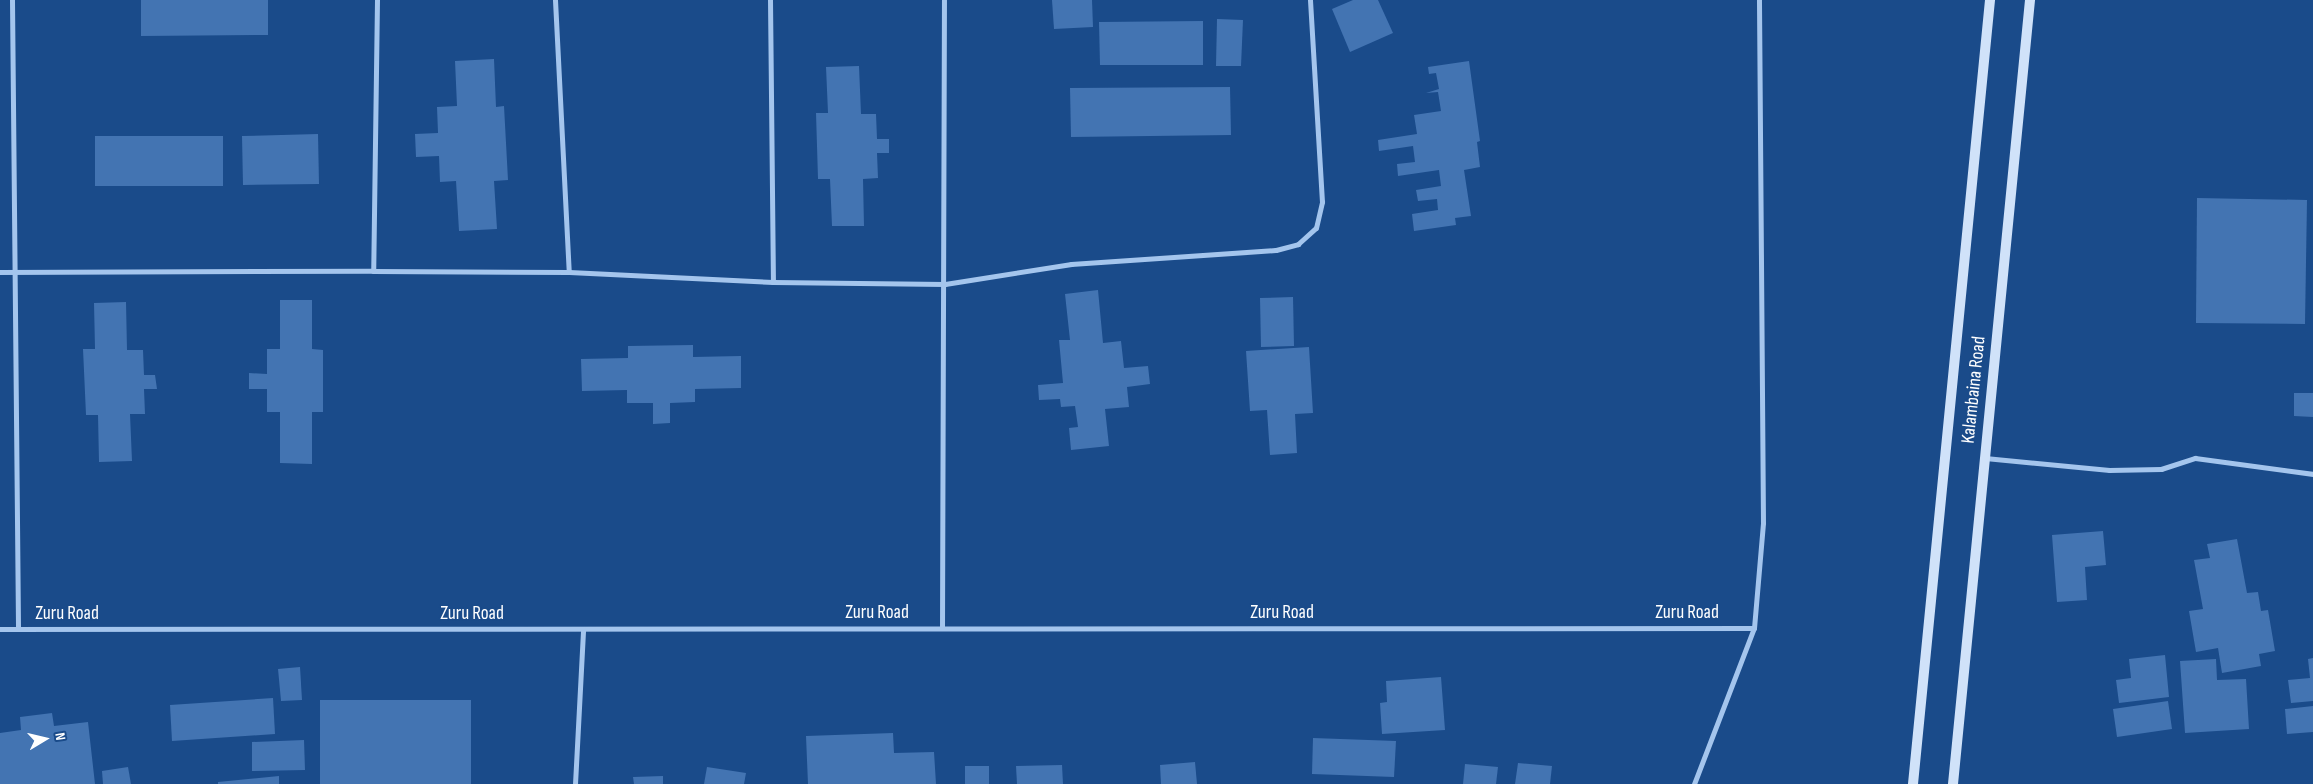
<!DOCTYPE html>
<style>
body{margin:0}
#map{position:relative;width:2313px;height:784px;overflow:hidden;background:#1a4b8a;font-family:"Sofia Sans Condensed",sans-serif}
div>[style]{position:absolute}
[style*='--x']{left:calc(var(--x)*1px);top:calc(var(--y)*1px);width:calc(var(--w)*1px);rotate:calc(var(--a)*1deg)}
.building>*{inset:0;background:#4374b2}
.minor>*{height:5px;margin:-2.5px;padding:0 2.5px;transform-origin:2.5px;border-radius:2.5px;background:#a4c5ed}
.secondary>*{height:10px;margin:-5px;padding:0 5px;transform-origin:5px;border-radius:5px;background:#d0e2f9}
span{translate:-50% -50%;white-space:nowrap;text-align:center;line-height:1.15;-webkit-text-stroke:4px #1a4b8a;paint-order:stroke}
.street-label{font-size:19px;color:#fff}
.north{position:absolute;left:20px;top:714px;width:50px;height:50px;-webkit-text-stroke:4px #1a4b8a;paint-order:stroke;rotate:81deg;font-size:14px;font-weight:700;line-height:20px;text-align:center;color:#fff}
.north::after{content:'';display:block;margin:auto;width:18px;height:22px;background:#fff;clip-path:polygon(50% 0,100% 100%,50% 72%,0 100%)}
</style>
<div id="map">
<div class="building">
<div style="clip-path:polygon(141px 0,268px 0,268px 35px,141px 36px)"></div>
<div style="clip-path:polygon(1052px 0,1092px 0,1093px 27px,1054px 29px)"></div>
<div style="clip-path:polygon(1353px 0,1378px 0,1393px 33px,1350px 52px,1332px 9px)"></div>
<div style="clip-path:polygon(1217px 19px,1243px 20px,1241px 66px,1216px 66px)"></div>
<div style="clip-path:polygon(1203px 21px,1203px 65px,1100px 65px,1099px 22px)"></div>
<div style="clip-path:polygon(494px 59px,496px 107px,504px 106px,508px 180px,494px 181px,497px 229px,459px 231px,456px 181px,440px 182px,439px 156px,416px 157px,415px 134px,438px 133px,437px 107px,457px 106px,455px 61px)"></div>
<div style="clip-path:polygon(1469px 61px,1480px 141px,1477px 142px,1480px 167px,1464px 170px,1471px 216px,1455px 218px,1456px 225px,1414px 231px,1412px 214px,1438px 210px,1437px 199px,1418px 201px,1416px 190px,1441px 186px,1439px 170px,1398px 176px,1397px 164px,1415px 162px,1413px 146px,1379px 151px,1378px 140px,1417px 134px,1414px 115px,1441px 111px,1438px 92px,1426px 93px,1439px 89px,1436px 73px,1429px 74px,1428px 67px)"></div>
<div style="clip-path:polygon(859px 66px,861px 114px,876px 114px,877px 139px,889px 139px,889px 153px,877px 153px,878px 178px,863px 179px,864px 226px,832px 226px,830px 179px,818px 179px,816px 113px,828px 113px,826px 67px)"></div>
<div style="clip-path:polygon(1230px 87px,1231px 135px,1071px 137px,1070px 88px)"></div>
<div style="clip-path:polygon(318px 134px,319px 184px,243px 185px,242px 136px)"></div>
<div style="clip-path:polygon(95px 136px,223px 136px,223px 186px,95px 186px)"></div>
<div style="clip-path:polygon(2197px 198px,2307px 200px,2305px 324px,2196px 323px)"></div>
<div style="clip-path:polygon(1098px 290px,1103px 343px,1121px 341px,1124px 368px,1148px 366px,1150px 384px,1127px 387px,1129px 407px,1105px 409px,1109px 446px,1071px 450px,1069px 428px,1078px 427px,1075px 406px,1061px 407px,1060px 399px,1039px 400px,1038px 385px,1063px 383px,1059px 340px,1070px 340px,1065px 294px)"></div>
<div style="clip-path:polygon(1293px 297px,1294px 346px,1261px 347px,1260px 298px)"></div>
<div style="clip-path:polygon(280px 300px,312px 300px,312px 349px,323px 350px,323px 412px,312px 412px,312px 464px,280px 463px,280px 412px,267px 412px,267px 389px,249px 389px,249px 373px,267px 374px,267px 349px,280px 349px)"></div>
<div style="clip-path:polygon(126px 302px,127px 350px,143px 350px,144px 375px,155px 375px,157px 389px,144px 389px,145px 414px,130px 414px,132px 461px,99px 462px,98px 415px,86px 415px,83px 349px,95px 349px,94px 303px)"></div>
<div style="clip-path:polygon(693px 345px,693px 357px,741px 356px,741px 388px,695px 389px,695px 402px,670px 403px,670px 423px,653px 424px,653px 403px,627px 403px,627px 390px,582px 391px,581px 359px,628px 358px,628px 346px)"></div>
<div style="clip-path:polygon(1309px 347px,1313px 413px,1295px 414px,1297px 453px,1270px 455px,1267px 410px,1250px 411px,1246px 351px)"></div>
<div style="clip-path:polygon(2294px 393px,2313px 393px,2313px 417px,2294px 416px)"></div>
<div style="clip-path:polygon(2103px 531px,2106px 565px,2085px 567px,2087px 600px,2057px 602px,2052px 535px)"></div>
<div style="clip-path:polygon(2237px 539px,2247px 593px,2258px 592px,2261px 611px,2268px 610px,2275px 651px,2259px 654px,2261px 666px,2222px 673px,2218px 648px,2196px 652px,2189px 611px,2203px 609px,2194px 560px,2210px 558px,2207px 544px)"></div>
<div style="clip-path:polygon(2165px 655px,2169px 697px,2119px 703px,2116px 680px,2131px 678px,2129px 659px)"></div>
<div style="clip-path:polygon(2313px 658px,2313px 701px,2291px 703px,2288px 680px,2310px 678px,2308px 659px)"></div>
<div style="clip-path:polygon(2216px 659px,2217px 680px,2246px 679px,2249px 729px,2185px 733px,2180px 661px)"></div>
<div style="clip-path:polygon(300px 667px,302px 700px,281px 701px,278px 669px)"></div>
<div style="clip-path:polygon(1441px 677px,1445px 730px,1382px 734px,1380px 703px,1387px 702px,1386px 681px)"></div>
<div style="clip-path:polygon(273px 698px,275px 734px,172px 741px,170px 705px)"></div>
<div style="clip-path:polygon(320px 700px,471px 700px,471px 784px,320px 784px)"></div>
<div style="clip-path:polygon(2168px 701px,2172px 729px,2117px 737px,2113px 709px)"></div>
<div style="clip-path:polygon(2313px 706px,2313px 732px,2287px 734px,2285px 709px)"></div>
<div style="clip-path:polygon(52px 713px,54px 726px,88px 722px,95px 784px,0 784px,0 733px,21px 730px,20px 717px)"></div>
<div style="clip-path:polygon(893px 733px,894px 753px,934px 752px,936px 784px,808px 784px,806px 736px)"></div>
<div style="clip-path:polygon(1313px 738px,1396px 741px,1394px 777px,1312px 774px)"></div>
<div style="clip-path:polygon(304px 740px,305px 770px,252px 771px,252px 742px)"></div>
<div style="clip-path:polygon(1195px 762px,1197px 784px,1161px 784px,1160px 765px)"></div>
<div style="clip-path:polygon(1518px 763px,1552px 766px,1550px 784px,1515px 784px)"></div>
<div style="clip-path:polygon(1465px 764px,1498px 767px,1496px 784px,1463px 784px)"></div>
<div style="clip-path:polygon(1062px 765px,1063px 784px,1017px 784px,1016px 766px)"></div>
<div style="clip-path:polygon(965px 766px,989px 766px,989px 784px,965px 784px)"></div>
<div style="clip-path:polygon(128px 767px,131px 784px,103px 784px,102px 771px)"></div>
<div style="clip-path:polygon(707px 767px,746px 773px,744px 784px,704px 784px)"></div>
<div style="clip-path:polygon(279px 776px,279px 784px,218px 784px,218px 782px)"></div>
<div style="clip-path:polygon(663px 776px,663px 784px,634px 784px,633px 777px)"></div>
</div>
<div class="minor">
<div style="--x:12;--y:0;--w:629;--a:89.45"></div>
<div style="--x:377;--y:0;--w:271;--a:90.8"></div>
<div style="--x:373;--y:271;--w:196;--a:0.3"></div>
<div style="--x:569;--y:272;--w:204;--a:2.8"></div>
<div style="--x:773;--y:282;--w:172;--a:0.7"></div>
<div style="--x:945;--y:284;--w:128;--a:-9"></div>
<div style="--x:1071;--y:264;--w:205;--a:-3.9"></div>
<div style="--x:1276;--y:250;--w:23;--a:-15"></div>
<div style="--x:1298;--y:244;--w:24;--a:-42"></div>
<div style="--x:1316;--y:228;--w:27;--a:-77"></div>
<div style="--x:1322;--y:202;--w:202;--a:-93.4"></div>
<div style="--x:555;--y:0;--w:272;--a:87.1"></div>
<div style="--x:770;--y:0;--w:282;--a:89.4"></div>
<div style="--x:0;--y:272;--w:373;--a:-0.2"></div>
<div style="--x:1985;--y:458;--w:125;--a:5.5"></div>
<div style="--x:2109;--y:470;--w:52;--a:-1.1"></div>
<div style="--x:2161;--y:469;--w:36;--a:-18"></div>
<div style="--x:2195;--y:458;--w:119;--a:7.7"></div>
<div style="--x:942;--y:628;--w:628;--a:-89.82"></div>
<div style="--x:0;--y:629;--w:1754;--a:-0.03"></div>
<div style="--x:575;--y:784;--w:155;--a:-87"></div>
<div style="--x:1694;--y:784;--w:167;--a:-69"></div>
<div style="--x:1754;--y:628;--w:105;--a:-85.1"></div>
<div style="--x:1763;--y:523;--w:523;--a:-90.44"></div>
</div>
<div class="secondary">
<div style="--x:1913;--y:784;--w:788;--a:-84.39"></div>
<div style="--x:1953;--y:784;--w:788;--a:-84.39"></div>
</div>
<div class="street-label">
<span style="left:1974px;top:390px;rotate:-84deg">Kalambaina Road</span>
<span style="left:877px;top:613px">Zuru Road</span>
<span style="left:1282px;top:613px">Zuru Road</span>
<span style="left:1687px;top:613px">Zuru Road</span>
<span style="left:67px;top:614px">Zuru Road</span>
<span style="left:472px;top:614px">Zuru Road</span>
</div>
<div class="north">N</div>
</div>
